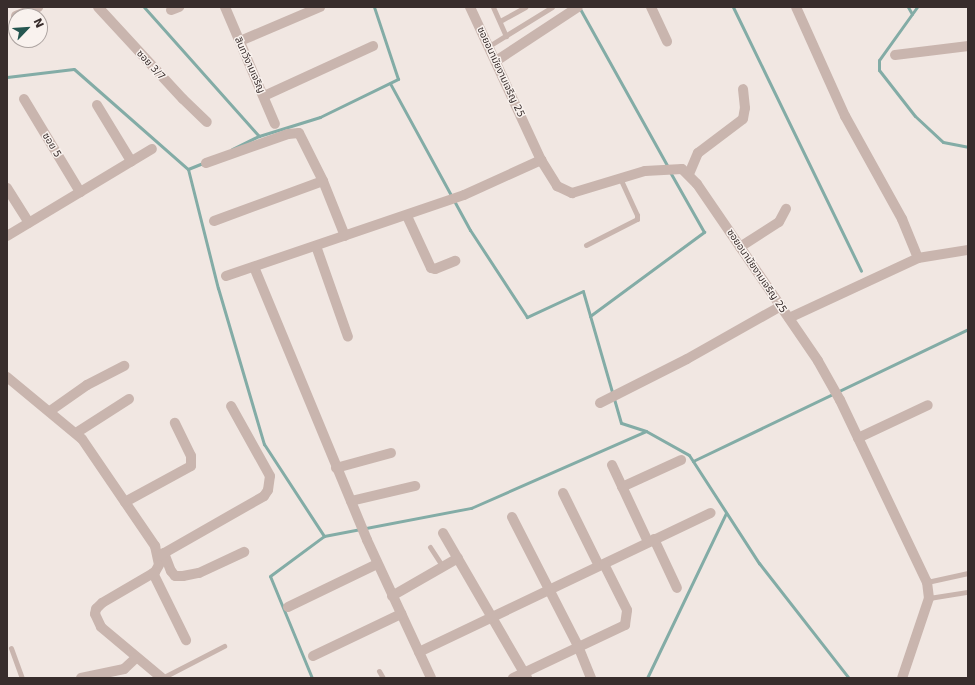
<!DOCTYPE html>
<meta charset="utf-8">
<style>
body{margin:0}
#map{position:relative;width:975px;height:685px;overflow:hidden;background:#f1e7e2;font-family:"DejaVu Sans","Noto Sans Thai",sans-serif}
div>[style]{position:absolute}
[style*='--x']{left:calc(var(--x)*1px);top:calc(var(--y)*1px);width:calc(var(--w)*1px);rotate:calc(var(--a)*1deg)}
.stream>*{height:3px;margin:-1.5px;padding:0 1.5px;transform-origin:1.5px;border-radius:1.5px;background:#83aca6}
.service>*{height:5px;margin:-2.5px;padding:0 2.5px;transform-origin:2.5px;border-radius:2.5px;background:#c9b5ae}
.minor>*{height:10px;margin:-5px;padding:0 5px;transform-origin:5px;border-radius:5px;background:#c9b5ae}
.tertiary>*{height:10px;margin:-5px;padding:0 5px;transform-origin:5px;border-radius:5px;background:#c9b5ae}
span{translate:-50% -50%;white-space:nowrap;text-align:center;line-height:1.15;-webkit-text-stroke:3px #f9f2ee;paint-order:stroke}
.street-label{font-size:10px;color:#382d2c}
.frame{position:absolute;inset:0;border:8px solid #382d2c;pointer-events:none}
.north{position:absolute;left:8px;top:8px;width:40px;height:40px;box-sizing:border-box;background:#f9f2ee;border:1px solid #aca3a0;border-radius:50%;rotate:65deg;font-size:11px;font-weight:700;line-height:16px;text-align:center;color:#382d2c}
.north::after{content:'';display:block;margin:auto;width:14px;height:18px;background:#255650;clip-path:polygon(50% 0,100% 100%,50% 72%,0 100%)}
</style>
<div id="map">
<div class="stream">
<div style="--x:144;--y:7;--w:173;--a:48.3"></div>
<div style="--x:579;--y:7;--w:183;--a:60.9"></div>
<div style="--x:733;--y:7;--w:293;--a:64.1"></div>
<div style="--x:908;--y:7;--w:8;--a:60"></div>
<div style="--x:917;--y:7;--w:65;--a:125.6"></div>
<div style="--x:879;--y:60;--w:10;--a:90"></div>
<div style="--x:879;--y:70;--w:58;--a:52"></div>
<div style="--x:915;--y:116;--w:38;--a:43"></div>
<div style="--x:943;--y:142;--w:25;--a:11"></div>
<div style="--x:7;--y:77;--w:67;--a:-6.8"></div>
<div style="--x:74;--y:69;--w:152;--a:41.3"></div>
<div style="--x:188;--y:169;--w:123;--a:75.9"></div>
<div style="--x:218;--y:288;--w:163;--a:73.6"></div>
<div style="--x:264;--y:444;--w:110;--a:56.9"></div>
<div style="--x:232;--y:149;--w:30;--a:-26"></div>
<div style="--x:259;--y:136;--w:64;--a:-17.3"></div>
<div style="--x:320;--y:117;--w:87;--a:-26"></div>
<div style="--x:398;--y:79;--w:76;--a:-108.4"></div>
<div style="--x:188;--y:169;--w:18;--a:-22"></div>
<div style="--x:590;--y:316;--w:142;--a:-36.4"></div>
<div style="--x:704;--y:232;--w:69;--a:-119.5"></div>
<div style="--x:646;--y:431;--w:49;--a:29.2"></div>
<div style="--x:689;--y:455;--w:129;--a:57.1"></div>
<div style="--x:759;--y:563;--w:146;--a:52"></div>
<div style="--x:693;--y:461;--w:305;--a:-25.6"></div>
<div style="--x:312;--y:678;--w:110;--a:-112.4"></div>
<div style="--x:270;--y:576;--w:67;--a:-36.5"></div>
<div style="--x:324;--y:536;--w:150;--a:-10.8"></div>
<div style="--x:471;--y:508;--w:191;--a:-23.7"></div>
<div style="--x:646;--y:431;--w:26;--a:-162"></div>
<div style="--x:621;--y:423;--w:137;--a:-106.1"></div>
<div style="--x:583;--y:291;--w:62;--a:155.1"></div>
<div style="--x:527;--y:317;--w:104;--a:-123.2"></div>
<div style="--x:470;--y:230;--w:167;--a:-118.6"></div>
<div style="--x:647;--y:678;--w:183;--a:-64.4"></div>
</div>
<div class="service">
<div style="--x:493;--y:7;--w:32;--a:66"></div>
<div style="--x:500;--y:21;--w:29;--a:-29"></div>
<div style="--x:489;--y:46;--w:74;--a:-31.8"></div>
<div style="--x:586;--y:245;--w:57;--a:-27"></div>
<div style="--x:637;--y:219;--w:4;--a:-90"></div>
<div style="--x:637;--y:215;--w:41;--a:-114.7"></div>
<div style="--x:430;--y:547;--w:24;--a:57"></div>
<div style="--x:927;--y:582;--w:42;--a:-12.4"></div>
<div style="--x:929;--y:598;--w:39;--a:-9"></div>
<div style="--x:11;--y:648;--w:32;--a:70"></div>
<div style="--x:379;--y:671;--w:8;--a:60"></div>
<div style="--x:162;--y:678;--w:70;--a:-27.3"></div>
</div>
<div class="minor">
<div style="--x:98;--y:7;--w:125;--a:47.3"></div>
<div style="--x:183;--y:99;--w:33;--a:44"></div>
<div style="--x:225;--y:7;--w:127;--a:66.9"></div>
<div style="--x:651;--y:7;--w:38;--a:65"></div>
<div style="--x:796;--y:7;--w:120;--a:65.8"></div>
<div style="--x:845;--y:116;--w:118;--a:61"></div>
<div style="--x:902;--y:219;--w:42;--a:67.7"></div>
<div style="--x:171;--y:10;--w:9;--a:-21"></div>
<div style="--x:16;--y:16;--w:24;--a:-22"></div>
<div style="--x:240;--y:41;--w:87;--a:-23"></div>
<div style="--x:895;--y:55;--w:74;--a:-7"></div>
<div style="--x:496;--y:61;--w:98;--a:-33.4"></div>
<div style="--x:264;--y:96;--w:120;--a:-24.6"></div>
<div style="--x:24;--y:99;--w:109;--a:58.9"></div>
<div style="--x:97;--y:105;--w:66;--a:58.7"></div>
<div style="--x:206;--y:163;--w:87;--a:-19.5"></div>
<div style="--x:288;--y:134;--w:11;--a:-5"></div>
<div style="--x:299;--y:133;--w:54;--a:63.4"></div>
<div style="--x:323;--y:181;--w:59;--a:68.2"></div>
<div style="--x:689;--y:174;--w:23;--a:-67"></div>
<div style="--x:698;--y:153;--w:56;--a:-37.1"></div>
<div style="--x:743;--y:119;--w:11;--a:-80"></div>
<div style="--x:745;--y:108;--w:19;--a:-96"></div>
<div style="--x:7;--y:188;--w:41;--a:57.8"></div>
<div style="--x:407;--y:216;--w:57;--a:65.2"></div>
<div style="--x:431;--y:268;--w:4;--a:14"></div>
<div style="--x:435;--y:269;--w:22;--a:-22"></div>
<div style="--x:214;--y:221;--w:116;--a:-20.2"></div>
<div style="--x:7;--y:236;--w:169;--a:-31"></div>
<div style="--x:316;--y:246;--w:96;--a:70.6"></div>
<div style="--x:740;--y:247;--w:46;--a:-32.7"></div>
<div style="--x:779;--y:222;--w:15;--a:-62"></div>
<div style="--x:254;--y:267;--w:295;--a:67.5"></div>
<div style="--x:367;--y:540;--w:152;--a:65.1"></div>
<div style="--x:226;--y:276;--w:251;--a:-18.8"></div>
<div style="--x:464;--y:195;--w:85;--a:-24.4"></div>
<div style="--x:789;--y:318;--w:142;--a:-24.9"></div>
<div style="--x:918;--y:258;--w:51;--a:-9.1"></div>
<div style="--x:7;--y:377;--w:97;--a:39.6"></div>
<div style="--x:82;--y:439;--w:130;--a:55.7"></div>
<div style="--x:155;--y:546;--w:19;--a:78"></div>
<div style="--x:159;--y:565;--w:8;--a:120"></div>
<div style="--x:155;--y:572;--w:61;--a:149.7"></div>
<div style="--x:102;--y:603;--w:8;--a:135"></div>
<div style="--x:96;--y:609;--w:5;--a:101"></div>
<div style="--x:95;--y:614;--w:14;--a:65"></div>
<div style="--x:101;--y:627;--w:80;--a:39.9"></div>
<div style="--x:600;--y:403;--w:97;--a:-26.8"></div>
<div style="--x:687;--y:359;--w:108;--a:-29.4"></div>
<div style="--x:50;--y:411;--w:45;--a:-35.1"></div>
<div style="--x:87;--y:385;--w:42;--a:-27.2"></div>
<div style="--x:76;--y:433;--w:63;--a:-32.7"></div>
<div style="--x:858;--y:438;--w:77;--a:-25.2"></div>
<div style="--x:612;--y:465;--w:85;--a:64.9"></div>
<div style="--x:336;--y:468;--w:57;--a:-15.3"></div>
<div style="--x:622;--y:487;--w:65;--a:-24.6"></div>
<div style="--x:563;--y:493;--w:81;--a:63.7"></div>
<div style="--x:351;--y:501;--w:66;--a:-13.2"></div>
<div style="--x:125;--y:502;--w:75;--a:-28.6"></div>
<div style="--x:191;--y:466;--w:10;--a:-90"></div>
<div style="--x:191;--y:456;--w:37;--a:-116"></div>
<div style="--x:512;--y:517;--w:145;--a:62.9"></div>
<div style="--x:578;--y:646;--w:35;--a:68"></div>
<div style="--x:443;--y:533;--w:168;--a:59.9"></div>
<div style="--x:654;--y:539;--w:54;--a:64.9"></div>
<div style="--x:164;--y:553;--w:19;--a:69"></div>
<div style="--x:171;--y:571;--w:6;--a:51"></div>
<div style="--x:175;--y:576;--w:8;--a:0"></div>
<div style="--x:183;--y:576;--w:16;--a:-11"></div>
<div style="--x:199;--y:573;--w:50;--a:-25"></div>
<div style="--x:159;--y:556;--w:121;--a:-29.7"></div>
<div style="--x:264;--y:496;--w:7;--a:-56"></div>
<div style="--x:268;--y:490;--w:14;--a:-82"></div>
<div style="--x:270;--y:476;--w:80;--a:-119.1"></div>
<div style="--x:153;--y:573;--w:75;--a:63.8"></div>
<div style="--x:392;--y:596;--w:76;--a:-29.9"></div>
<div style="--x:288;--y:607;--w:99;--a:-25.8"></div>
<div style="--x:419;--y:652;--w:323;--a:-25.5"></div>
<div style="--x:313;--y:656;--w:98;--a:-25.5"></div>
<div style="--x:81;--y:678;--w:44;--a:-11.8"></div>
<div style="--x:124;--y:669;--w:16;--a:-43"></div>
<div style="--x:513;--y:678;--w:124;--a:-25.3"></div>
<div style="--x:625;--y:625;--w:15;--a:-82"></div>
<div style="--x:627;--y:610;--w:51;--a:-116.6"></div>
</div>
<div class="tertiary">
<div style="--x:470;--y:7;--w:169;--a:65.1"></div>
<div style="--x:541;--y:160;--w:31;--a:58"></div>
<div style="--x:557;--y:186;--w:17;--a:25"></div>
<div style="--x:572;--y:193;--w:76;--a:-16.8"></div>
<div style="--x:645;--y:171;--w:37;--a:-3"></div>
<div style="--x:682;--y:169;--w:21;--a:45"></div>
<div style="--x:697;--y:184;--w:214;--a:55.6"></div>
<div style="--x:818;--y:361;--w:45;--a:60.6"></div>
<div style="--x:840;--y:400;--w:202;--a:64.5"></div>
<div style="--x:927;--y:582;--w:16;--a:83"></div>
<div style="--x:929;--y:598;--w:84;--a:108.6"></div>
</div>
<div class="street-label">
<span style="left:151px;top:65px;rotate:47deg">ซอย 3/7</span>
<span style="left:250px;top:65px;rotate:66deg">สินทวีงามเจริญ</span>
<span style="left:501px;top:72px;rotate:65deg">ซอยอนามัยงามเจริญ 25</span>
<span style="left:52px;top:145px;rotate:59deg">ซอย 5</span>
<span style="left:757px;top:271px;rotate:56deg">ซอยอนามัยงามเจริญ 25</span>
</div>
<div class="frame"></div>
<div class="north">N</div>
</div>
